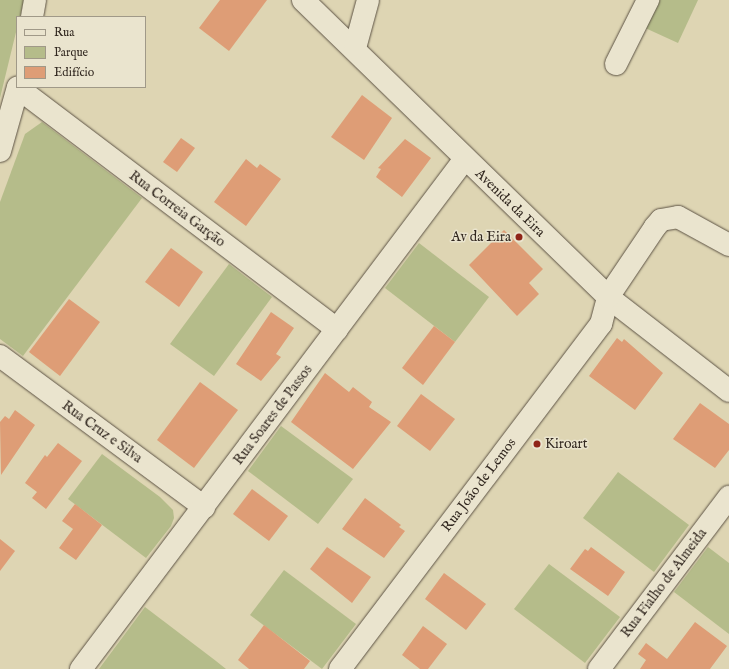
<!DOCTYPE html>
<meta charset="utf-8">
<style>
body{margin:0}
#map{position:relative;width:729px;height:669px;overflow:hidden;background:#ded5b3;font-family:"IM FELL English",serif}
div>[style]{position:absolute}
[style*='--x']{left:calc(var(--x)*1px);top:calc(var(--y)*1px);width:calc(var(--w)*1px);rotate:calc(var(--a)*1deg)}
.green>*{inset:0;background:#b5bc8a}
.building>*{inset:0;background:#de9d76}
.roads{filter:drop-shadow(0 0 1px #5d5345) drop-shadow(0 0 1px #5d5345)}
.street>*{height:22px;margin:-11px;padding:0 11px;transform-origin:11px;border-radius:11px;background:#eae4ce}
.dots>*{width:11px;height:11px;translate:-50% -50%;box-sizing:border-box;border:2px solid #eae4ce;border-radius:50%}
span{translate:-50% -50%;white-space:nowrap;text-align:center;line-height:1.15;-webkit-text-stroke:3px #eae4ce;paint-order:stroke}
.street-label{font-size:14px;color:#322820}
.poi-label{font-size:14px;color:#322820}
.right{translate:-100% -50%;text-align:right}
.left{translate:0 -50%;text-align:left}
.legend{position:absolute;left:16px;top:16px;width:130px;height:72px;box-sizing:border-box;background:#eae4ce;border:1px solid #a09988;margin:0;padding:5px 7px;list-style:none;font-size:12px;color:#322820}
.legend li{display:flex;align-items:center;gap:8px;height:20px}
.legend b{width:20px;border:1px solid #a09988}
</style>
<div id="map">
<div class="green">
<div style="clip-path:polygon(0 0,24px 0,20px 17px,17px 17px,17px 28px,0 98px)"></div>
<div style="clip-path:polygon(656px 0,698px 0,678px 43px,643px 27px)"></div>
<div style="clip-path:polygon(42px 122px,142px 198px,23px 356px,0 339px,0 202px,25px 134px)"></div>
<div style="clip-path:polygon(419px 243px,489px 297px,455px 342px,385px 288px)"></div>
<div style="clip-path:polygon(229px 264px,272px 297px,214px 376px,170px 344px)"></div>
<div style="clip-path:polygon(281px 426px,353px 479px,318px 524px,248px 471px)"></div>
<div style="clip-path:polygon(102px 454px,160px 497px,173px 510px,174px 518px,171px 526px,146px 558px,68px 499px)"></div>
<div style="clip-path:polygon(618px 472px,689px 525px,654px 572px,583px 518px)"></div>
<div style="clip-path:polygon(708px 547px,729px 563px,729px 634px,674px 592px)"></div>
<div style="clip-path:polygon(549px 564px,620px 617px,585px 663px,514px 609px)"></div>
<div style="clip-path:polygon(284px 570px,356px 624px,322px 669px,250px 615px)"></div>
<div style="clip-path:polygon(145px 607px,216px 661px,226px 669px,99px 669px)"></div>
</div>
<div class="building">
<div style="clip-path:polygon(220px 0,267px 0,229px 51px,199px 28px)"></div>
<div style="clip-path:polygon(362px 95px,392px 118px,364px 160px,331px 137px)"></div>
<div style="clip-path:polygon(181px 138px,195px 148px,177px 172px,163px 162px)"></div>
<div style="clip-path:polygon(405px 139px,431px 158px,402px 197px,376px 177px,381px 169px,378px 168px)"></div>
<div style="clip-path:polygon(246px 159px,257px 168px,260px 164px,281px 179px,246px 226px,214px 202px)"></div>
<div style="clip-path:polygon(504px 230px,543px 269px,529px 283px,539px 294px,517px 316px,469px 265px)"></div>
<div style="clip-path:polygon(171px 248px,203px 272px,179px 307px,145px 282px)"></div>
<div style="clip-path:polygon(69px 299px,100px 322px,60px 376px,29px 352px)"></div>
<div style="clip-path:polygon(271px 312px,294px 328px,276px 354px,281px 357px,261px 381px,236px 364px)"></div>
<div style="clip-path:polygon(434px 326px,455px 342px,423px 385px,402px 368px)"></div>
<div style="clip-path:polygon(617px 338px,622px 342px,624px 339px,663px 373px,635px 410px,589px 376px)"></div>
<div style="clip-path:polygon(325px 373px,349px 392px,353px 387px,372px 402px,369px 407px,391px 422px,353px 469px,291px 422px)"></div>
<div style="clip-path:polygon(200px 382px,238px 410px,194px 468px,157px 440px)"></div>
<div style="clip-path:polygon(421px 394px,455px 419px,430px 451px,397px 426px)"></div>
<div style="clip-path:polygon(700px 403px,729px 424px,729px 450px,715px 468px,673px 439px)"></div>
<div style="clip-path:polygon(15px 410px,35px 425px,1px 475px,0 422px,5px 416px,9px 419px)"></div>
<div style="clip-path:polygon(58px 443px,82px 461px,46px 509px,32px 498px,37px 492px,25px 483px,45px 455px,47px 457px)"></div>
<div style="clip-path:polygon(252px 489px,288px 516px,269px 541px,233px 514px)"></div>
<div style="clip-path:polygon(365px 498px,401px 525px,399px 527px,405px 531px,384px 558px,342px 529px)"></div>
<div style="clip-path:polygon(75px 504px,102px 525px,76px 560px,59px 548px,73px 529px,62px 521px)"></div>
<div style="clip-path:polygon(0 539px,15px 551px,0 571px)"></div>
<div style="clip-path:polygon(327px 547px,371px 577px,352px 603px,310px 569px)"></div>
<div style="clip-path:polygon(591px 547px,625px 572px,608px 596px,570px 569px,585px 549px,588px 551px)"></div>
<div style="clip-path:polygon(444px 573px,486px 604px,466px 630px,425px 599px)"></div>
<div style="clip-path:polygon(695px 622px,727px 646px,710px 669px,640px 669px,646px 660px,638px 654px,646px 643px,667px 659px)"></div>
<div style="clip-path:polygon(264px 625px,310px 661px,304px 669px,249px 669px,238px 660px)"></div>
<div style="clip-path:polygon(423px 626px,447px 644px,428px 669px,420px 669px,402px 655px)"></div>
</div>
<div class="roads">
<div class="street">
<div style="--x:303;--y:0;--w:426;--a:44.2"></div>
<div style="--x:608;--y:297;--w:153;--a:37.8"></div>
<div style="--x:32;--y:17;--w:17;--a:-80"></div>
<div style="--x:355;--y:48;--w:50;--a:-74.8"></div>
<div style="--x:616;--y:64;--w:72;--a:-63.4"></div>
<div style="--x:18;--y:88;--w:400;--a:37.1"></div>
<div style="--x:0;--y:151;--w:66;--a:-74.3"></div>
<div style="--x:0;--y:356;--w:254;--a:36.5"></div>
<div style="--x:81;--y:669;--w:637;--a:-53.04"></div>
<div style="--x:340;--y:669;--w:433;--a:-52.9"></div>
<div style="--x:601;--y:324;--w:28;--a:-75"></div>
<div style="--x:608;--y:297;--w:84;--a:-56.1"></div>
<div style="--x:655;--y:227;--w:9;--a:-49"></div>
<div style="--x:661;--y:220;--w:17;--a:-10"></div>
<div style="--x:678;--y:217;--w:58;--a:28.8"></div>
<div style="--x:599;--y:669;--w:216;--a:-52.9"></div>
</div>
</div>
<div class="dots">
<div style="left:519px;top:237px;background:#8f2418"></div>
<div style="left:537px;top:444px;background:#8f2418"></div>
</div>
<div class="street-label">
<span style="left:510px;top:203px;rotate:44deg">Avenida da Eira</span>
<span style="left:177px;top:209px;rotate:37deg">Rua Correia Garção</span>
<span style="left:273px;top:415px;rotate:-53deg">Rua Soares de Passos</span>
<span style="left:102px;top:432px;rotate:36deg">Rua Cruz e Silva</span>
<span style="left:479px;top:485px;rotate:-53deg">Rua João de Lemos</span>
<span style="left:664px;top:583px;rotate:-53deg">Rua Fialho de Almeida</span>
</div>
<div class="poi-label">
<span class="right" style="left:511px;top:237px">Av da Eira</span>
<span class="left" style="left:545px;top:444px">Kiroart</span>
</div>
<ul class="legend">
<li><b style="height:5px;background:#eae4ce"></b>Rua</li>
<li><b style="height:11px;background:#b5bc8a"></b>Parque</li>
<li><b style="height:11px;background:#de9d76"></b>Edifício</li>
</ul>
</div>
